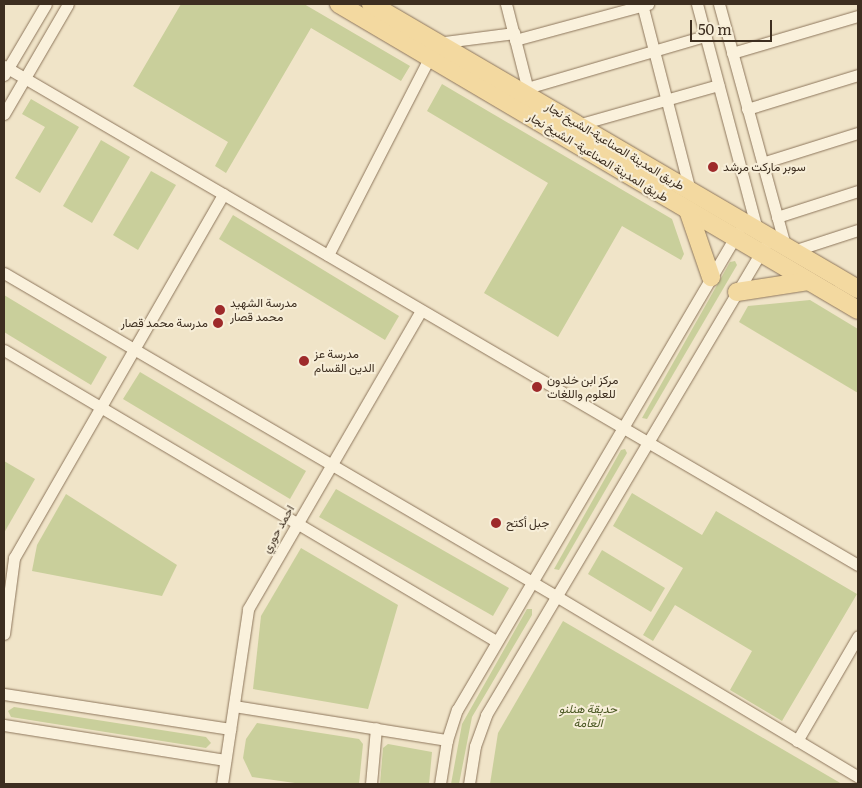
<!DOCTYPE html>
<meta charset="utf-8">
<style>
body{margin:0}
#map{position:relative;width:862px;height:788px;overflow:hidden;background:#f0e4c8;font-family:Literata,Vazirmatn,serif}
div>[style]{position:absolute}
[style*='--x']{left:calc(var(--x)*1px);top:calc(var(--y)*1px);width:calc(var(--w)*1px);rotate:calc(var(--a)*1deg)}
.green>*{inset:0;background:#c9cf9b}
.roads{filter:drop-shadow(0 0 1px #8d765c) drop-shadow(0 0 1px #8d765c)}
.minor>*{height:11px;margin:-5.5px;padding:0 5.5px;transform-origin:5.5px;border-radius:5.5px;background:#faf1dc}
.primary>*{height:18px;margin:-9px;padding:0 9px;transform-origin:9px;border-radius:9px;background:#f3d9a0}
.dots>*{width:14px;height:14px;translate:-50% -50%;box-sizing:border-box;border:2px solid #f7eed8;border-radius:50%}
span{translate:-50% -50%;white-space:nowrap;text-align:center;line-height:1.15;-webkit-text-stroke:4px #f7eed8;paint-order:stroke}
.street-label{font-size:12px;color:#3d2e20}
.poi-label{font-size:12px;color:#3d2e20}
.left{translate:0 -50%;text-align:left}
.right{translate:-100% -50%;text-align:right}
.park-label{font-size:12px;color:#4d5a26;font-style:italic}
.frame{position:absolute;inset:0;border:5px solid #3d2e20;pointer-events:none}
.scale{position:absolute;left:690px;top:20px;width:82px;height:22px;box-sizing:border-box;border:2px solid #3d2e20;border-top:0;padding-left:6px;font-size:15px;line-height:18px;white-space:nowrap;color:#3d2e20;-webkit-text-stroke:4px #f7eed8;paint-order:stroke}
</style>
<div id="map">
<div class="green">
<div style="clip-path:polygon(181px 4px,304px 4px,410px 66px,401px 81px,311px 28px,226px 173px,215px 166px,228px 142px,133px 86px)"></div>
<div style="clip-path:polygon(442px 84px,672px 219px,684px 254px,681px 260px,622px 226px,558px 337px,484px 293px,548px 183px,427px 111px)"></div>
<div style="clip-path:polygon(31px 99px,79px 127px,40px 193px,15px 178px,45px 127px,22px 114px)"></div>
<div style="clip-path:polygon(101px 140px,130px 157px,92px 223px,63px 206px)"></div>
<div style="clip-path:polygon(151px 171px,176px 185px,138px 250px,113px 235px)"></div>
<div style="clip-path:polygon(233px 215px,399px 316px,385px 340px,219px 239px)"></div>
<div style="clip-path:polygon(735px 261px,737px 265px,647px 419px,642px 418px,730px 262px)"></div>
<div style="clip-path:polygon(4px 295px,107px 357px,91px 385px,4px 332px)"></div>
<div style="clip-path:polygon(810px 300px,858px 329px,858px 393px,739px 322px,748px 306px)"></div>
<div style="clip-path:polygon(140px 372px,306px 471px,290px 499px,123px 399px)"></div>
<div style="clip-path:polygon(625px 449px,627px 453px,559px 570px,554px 569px,621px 450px)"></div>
<div style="clip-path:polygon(4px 461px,35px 479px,4px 533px)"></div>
<div style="clip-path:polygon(336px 489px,509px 588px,493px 616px,319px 517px)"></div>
<div style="clip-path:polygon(632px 493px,702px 535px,716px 511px,857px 594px,782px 721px,730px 690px,752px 651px,675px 605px,653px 641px,643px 635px,683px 568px,613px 526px)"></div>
<div style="clip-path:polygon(66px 494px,177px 565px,162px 596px,32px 571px,37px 545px)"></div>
<div style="clip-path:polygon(301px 548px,398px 605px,368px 709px,253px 689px,261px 616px)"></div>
<div style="clip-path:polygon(602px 550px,665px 588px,651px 612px,588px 574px)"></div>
<div style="clip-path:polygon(527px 609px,532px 609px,532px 615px,472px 717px,459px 784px,451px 784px,462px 724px)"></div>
<div style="clip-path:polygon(563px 621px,842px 784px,490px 784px,498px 733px)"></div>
<div style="clip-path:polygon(14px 707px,206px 737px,211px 743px,206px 748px,11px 717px,8px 711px)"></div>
<div style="clip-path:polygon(257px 723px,359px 739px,363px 744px,359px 784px,302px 784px,252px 777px,243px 758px,246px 739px)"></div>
<div style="clip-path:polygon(388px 744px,432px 752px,429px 784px,380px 784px,383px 748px)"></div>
</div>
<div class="roads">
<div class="minor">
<div style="--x:506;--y:4;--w:93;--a:75.7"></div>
<div style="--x:642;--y:4;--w:193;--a:75.6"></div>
<div style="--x:697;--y:4;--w:234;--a:75.1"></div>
<div style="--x:719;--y:4;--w:251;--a:74.7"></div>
<div style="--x:515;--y:40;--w:138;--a:-15.1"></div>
<div style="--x:732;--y:53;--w:131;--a:-16.4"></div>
<div style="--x:4;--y:66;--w:989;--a:30.3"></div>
<div style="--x:4;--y:75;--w:82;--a:-59.4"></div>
<div style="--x:527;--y:88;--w:185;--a:-16.3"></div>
<div style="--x:747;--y:109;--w:116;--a:-17"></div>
<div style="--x:4;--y:114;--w:127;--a:-59.8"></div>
<div style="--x:577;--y:125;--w:147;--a:-15.8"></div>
<div style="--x:762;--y:163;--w:101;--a:-17.4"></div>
<div style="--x:777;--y:217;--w:85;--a:-17.8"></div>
<div style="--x:793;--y:251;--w:68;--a:-17.9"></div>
<div style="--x:328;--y:255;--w:238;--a:-62.8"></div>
<div style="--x:437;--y:43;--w:78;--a:-7.4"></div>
<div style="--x:4;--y:273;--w:640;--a:30.33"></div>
<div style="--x:556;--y:596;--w:352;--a:30.9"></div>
<div style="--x:4;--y:350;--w:572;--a:30.6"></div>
<div style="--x:4;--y:634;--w:77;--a:-82.5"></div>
<div style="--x:14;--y:558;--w:420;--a:-60.1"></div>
<div style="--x:4;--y:694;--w:229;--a:8.8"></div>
<div style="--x:234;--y:706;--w:216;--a:9.1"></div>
<div style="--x:4;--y:725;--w:224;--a:9"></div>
<div style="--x:797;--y:741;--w:121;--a:-59.8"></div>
<div style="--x:222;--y:784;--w:177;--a:-81.5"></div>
<div style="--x:248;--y:609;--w:345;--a:-59.9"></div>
<div style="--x:371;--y:784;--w:56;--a:-84.9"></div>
<div style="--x:440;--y:784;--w:45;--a:-81"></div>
<div style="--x:447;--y:740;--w:32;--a:-72"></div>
<div style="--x:457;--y:710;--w:554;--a:-59.55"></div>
<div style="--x:469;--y:784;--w:38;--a:-81"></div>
<div style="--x:475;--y:746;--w:33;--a:-70"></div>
<div style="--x:486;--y:715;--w:544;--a:-59.29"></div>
</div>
<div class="primary">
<div style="--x:339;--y:4;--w:602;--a:30.52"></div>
<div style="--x:371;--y:4;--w:564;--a:30.34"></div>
<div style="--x:688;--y:210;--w:71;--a:71.1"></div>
<div style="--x:737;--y:292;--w:72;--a:-8.8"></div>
</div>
</div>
<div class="dots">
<div style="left:713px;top:167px;background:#9e2a2b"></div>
<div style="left:220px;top:310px;background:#9e2a2b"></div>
<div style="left:218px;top:323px;background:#9e2a2b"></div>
<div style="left:304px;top:361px;background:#9e2a2b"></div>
<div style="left:537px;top:387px;background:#9e2a2b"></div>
<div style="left:496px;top:523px;background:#9e2a2b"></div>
</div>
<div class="street-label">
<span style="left:615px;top:146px;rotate:31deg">طريق المدينة الصناعية-الشيخ نجار</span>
<span style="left:598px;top:157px;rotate:31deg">طريق المدينة الصناعية- الشيخ نجار</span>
<span style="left:278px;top:529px;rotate:-60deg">احمد حوري</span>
</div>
<div class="poi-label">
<span class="left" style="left:723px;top:167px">سوبر ماركت مرشد</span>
<span class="left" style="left:230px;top:310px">مدرسة الشهيد<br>محمد قصار</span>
<span class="right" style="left:208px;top:323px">مدرسة محمد قصار</span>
<span class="left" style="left:314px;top:361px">مدرسة عز<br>الدين القسام</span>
<span class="left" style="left:547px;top:387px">مركز ابن خلدون<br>للعلوم واللغات</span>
<span class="left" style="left:506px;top:523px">جبل أكتح</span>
</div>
<div class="park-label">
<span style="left:588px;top:716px">حديقة هنلنو<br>العامة</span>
</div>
<div class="frame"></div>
<div class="scale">50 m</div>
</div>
